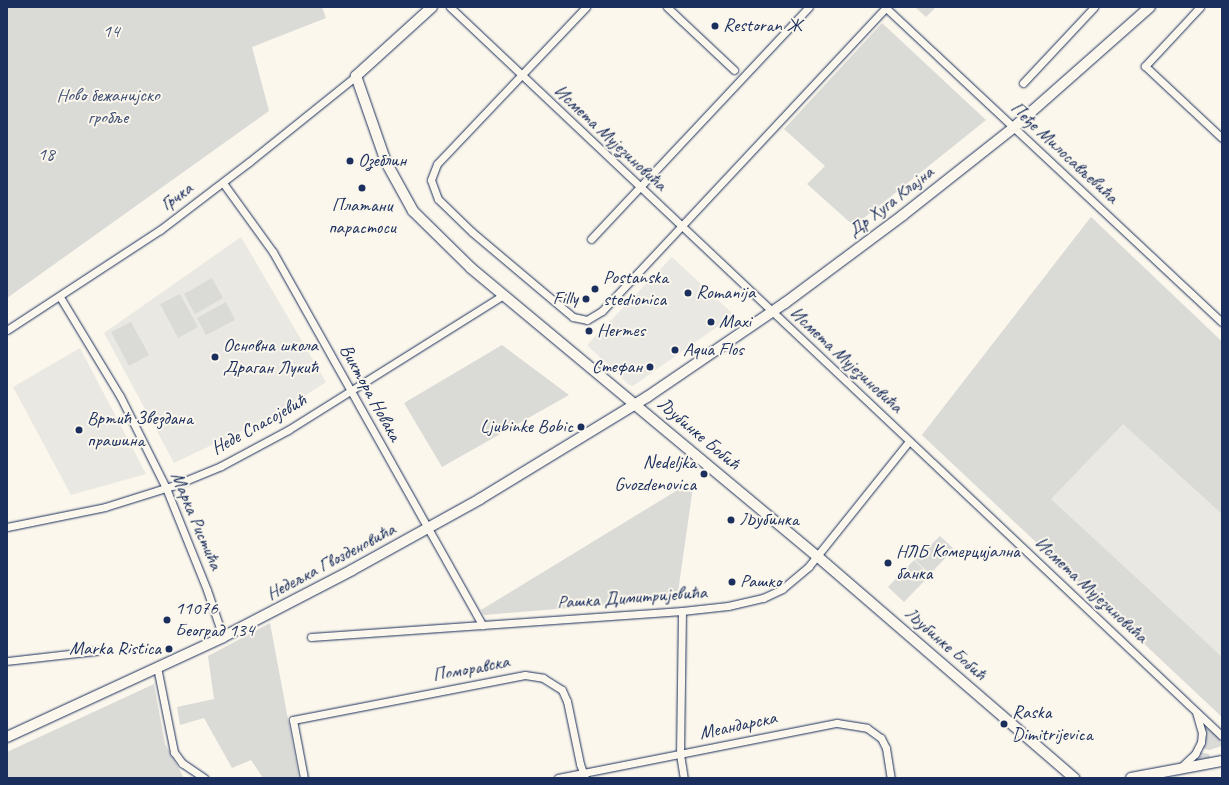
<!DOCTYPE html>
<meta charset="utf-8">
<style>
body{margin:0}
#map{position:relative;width:1229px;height:785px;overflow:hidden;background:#fbf7ec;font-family:Caveat,sans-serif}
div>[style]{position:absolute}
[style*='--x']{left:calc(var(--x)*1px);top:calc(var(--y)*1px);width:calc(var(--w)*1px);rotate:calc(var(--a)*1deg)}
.built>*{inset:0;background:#eae8e2}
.green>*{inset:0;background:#dadad7}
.roads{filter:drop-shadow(0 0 1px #1b2f5e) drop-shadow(0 0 1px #1b2f5e)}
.street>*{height:7px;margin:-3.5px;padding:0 3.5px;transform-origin:3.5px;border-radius:3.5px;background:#fbf7ec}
.secondary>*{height:10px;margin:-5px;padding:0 5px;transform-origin:5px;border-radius:5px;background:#fbf7ec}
.dots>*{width:11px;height:11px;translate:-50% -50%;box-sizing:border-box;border:2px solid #fbf7ec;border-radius:50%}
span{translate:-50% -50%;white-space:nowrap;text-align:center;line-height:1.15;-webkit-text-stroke:4px #fbf7ec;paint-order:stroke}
.poi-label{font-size:19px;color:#1b2f5e}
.left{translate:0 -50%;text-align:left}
.right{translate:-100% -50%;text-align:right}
.park-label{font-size:19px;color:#415176}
.street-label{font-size:19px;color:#1b2f5e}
.frame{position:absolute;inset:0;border:8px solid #1b2f5e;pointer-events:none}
</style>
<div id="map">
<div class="built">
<div style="clip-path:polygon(1091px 217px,1222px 341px,1222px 717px,922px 435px)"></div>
<div style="clip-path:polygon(241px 237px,326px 382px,275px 415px,174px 463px,104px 333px)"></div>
<div style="clip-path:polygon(672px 257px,734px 315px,633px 386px,629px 385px,587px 345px)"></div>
<div style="clip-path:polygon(80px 348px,146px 474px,71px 495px,13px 387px)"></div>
</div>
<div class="green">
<div style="clip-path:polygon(7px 7px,322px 7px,326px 18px,252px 47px,269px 111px,7px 298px)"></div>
<div style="clip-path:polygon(915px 7px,936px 7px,926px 17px)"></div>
<div style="clip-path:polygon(882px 23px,986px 120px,854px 226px,807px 184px,825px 166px,784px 129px)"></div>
<div style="clip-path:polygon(1091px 217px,1222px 342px,1222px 514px,1123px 424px,1051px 499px,1222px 657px,1222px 717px,922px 435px)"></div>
<div style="clip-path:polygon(212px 278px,223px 298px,195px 314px,184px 294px)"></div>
<div style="clip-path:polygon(180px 294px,198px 327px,178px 338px,160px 304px)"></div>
<div style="clip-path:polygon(226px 302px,235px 320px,206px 335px,197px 318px)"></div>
<div style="clip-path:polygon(131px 322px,149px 355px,129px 366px,111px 332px)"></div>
<div style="clip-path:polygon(502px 345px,569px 395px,442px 467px,404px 403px)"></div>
<div style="clip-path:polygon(694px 480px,677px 599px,484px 615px,481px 610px)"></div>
<div style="clip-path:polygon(940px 536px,954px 549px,930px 574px,915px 560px)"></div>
<div style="clip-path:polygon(914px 560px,930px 575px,904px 602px,888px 587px)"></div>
<div style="clip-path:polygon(270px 623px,299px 778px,263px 778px,251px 760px,232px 768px,204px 718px,180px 725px,177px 707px,214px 699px,208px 656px)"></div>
<div style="clip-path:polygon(154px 684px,165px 744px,184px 778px,7px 778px,7px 752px)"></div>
<div style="clip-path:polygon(1205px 726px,1219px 738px,1222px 746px,1209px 750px,1202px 748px)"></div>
<div style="clip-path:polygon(1200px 752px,1209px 754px,1211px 759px,1194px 761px)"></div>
</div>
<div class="roads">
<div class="street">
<div style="--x:450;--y:7;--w:1062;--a:43.36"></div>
<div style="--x:586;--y:7;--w:216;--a:133.5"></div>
<div style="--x:437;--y:164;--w:17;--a:111"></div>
<div style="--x:431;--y:180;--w:20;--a:70"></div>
<div style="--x:438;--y:199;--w:47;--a:44.1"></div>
<div style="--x:472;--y:232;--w:132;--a:40.1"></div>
<div style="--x:573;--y:317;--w:14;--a:12"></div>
<div style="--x:587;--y:320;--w:17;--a:-31"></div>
<div style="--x:602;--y:311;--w:415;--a:-46.9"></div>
<div style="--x:667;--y:7;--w:92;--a:43.2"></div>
<div style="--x:885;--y:7;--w:461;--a:43.1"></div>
<div style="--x:1200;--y:7;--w:81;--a:133"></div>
<div style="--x:1145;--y:66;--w:105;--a:43.1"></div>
<div style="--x:1023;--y:83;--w:104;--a:-46.9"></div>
<div style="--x:223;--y:183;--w:85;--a:54.1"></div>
<div style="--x:273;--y:252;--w:428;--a:60.7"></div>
<div style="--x:591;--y:239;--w:318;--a:-46.8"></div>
<div style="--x:60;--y:297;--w:116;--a:58.8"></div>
<div style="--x:120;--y:396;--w:103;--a:63.4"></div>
<div style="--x:166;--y:488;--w:110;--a:68.1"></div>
<div style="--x:207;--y:590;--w:50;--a:71.2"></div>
<div style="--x:7;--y:330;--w:183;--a:-33.2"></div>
<div style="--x:160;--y:230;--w:112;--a:-37.4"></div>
<div style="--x:249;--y:162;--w:137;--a:-38.8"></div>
<div style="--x:7;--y:527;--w:100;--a:-11.5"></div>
<div style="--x:105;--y:507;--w:73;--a:-17.4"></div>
<div style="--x:175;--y:485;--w:50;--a:-22.4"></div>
<div style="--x:221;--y:466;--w:76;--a:-28.2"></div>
<div style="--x:288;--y:430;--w:254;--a:-32.1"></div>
<div style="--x:682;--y:611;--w:143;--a:90.8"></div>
<div style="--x:680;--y:754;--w:24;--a:81"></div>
<div style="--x:311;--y:637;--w:372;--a:-4"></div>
<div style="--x:682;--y:611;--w:46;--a:-6.2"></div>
<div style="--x:728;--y:606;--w:36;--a:-13"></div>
<div style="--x:763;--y:598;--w:21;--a:-25"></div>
<div style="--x:782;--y:589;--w:35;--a:-40"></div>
<div style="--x:809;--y:566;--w:160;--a:-51.3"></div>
<div style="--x:7;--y:661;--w:90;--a:-6.4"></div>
<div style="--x:157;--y:667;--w:87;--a:78.7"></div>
<div style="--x:174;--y:752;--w:14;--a:54"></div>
<div style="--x:182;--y:763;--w:27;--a:34"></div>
<div style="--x:1180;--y:768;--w:21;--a:-43"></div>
<div style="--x:1195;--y:754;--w:13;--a:-63"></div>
<div style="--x:1201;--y:742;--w:9;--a:-84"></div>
<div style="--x:1202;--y:733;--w:22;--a:-106"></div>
<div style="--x:304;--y:778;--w:59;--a:-100.7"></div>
<div style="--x:293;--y:720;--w:236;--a:-11"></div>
<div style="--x:525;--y:675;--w:18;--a:9"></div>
<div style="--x:543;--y:678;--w:22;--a:32"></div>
<div style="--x:562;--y:690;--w:12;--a:66"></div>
<div style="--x:567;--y:701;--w:64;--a:78.3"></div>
<div style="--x:580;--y:764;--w:15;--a:70"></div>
<div style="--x:558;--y:778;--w:284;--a:-11.2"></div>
<div style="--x:837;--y:723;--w:30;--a:9"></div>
<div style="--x:867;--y:728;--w:17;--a:36"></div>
<div style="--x:881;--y:738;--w:11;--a:63"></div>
<div style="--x:886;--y:748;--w:30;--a:81"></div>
</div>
<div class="secondary">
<div style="--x:432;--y:7;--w:103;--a:137.8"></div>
<div style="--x:356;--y:76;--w:91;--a:70.8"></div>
<div style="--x:386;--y:162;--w:56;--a:61.1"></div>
<div style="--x:413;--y:211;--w:81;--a:44.5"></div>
<div style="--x:471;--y:268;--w:450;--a:39.8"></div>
<div style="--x:817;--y:556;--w:340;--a:40.8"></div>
<div style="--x:7;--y:737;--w:238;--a:-24.8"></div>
<div style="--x:223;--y:637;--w:145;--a:-27.4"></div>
<div style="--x:352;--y:570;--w:146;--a:-29"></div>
<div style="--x:480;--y:499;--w:196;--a:-31.4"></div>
<div style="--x:647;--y:397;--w:167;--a:-34.3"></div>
<div style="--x:785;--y:303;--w:147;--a:-36.7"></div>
<div style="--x:903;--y:215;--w:140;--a:-38.3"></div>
<div style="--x:1013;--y:128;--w:183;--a:-41.5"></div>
<div style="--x:1131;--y:778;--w:93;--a:-10.6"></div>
</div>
</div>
<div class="dots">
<div style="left:715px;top:26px;background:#1b2f5e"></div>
<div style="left:350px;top:161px;background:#1b2f5e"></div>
<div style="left:362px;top:188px;background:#1b2f5e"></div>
<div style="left:595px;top:289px;background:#1b2f5e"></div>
<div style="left:688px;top:293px;background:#1b2f5e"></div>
<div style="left:586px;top:299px;background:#1b2f5e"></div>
<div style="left:711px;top:322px;background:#1b2f5e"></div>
<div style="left:589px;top:331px;background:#1b2f5e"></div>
<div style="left:675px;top:350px;background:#1b2f5e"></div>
<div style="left:215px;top:357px;background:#1b2f5e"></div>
<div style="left:650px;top:367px;background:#1b2f5e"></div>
<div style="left:581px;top:427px;background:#1b2f5e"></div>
<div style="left:79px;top:430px;background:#1b2f5e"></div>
<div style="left:704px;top:474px;background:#1b2f5e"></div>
<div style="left:731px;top:520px;background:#1b2f5e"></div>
<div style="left:888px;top:563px;background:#1b2f5e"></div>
<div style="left:732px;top:582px;background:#1b2f5e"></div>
<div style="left:167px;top:620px;background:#1b2f5e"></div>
<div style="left:169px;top:649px;background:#1b2f5e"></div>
<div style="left:1004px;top:724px;background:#1b2f5e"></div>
</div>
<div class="poi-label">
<span class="left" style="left:723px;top:26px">Restoran Ж</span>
<span class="left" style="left:358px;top:161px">Озеблин</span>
<span style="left:362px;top:217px">Платани<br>парастоси</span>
<span class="left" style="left:603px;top:289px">Postanska<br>stedionica</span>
<span class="left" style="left:696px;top:293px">Romanija</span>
<span class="right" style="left:578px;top:299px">Filly</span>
<span class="left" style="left:719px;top:322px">Maxi</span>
<span class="left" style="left:597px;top:331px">Hermes</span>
<span class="left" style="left:223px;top:357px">Основна школа<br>Драган Лукић</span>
<span class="left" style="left:683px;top:350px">Aqua Flos</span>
<span class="right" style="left:642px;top:367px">Стефан</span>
<span class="left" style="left:87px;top:430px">Вртић Звездана<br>прашина</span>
<span class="right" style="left:573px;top:427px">Ljubinke Bobic</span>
<span class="right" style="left:696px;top:474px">Nedeljka<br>Gvozdenovica</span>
<span class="left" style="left:739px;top:520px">Љубинка</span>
<span class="left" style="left:896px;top:563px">НЛБ Комерцијална<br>банка</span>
<span class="left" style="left:740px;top:582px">Рашко</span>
<span class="left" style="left:175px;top:620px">11076<br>Београд 134</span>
<span class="right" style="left:161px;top:649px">Marka Ristica</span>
<span class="left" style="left:1012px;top:724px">Raska<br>Dimitrijevica</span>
</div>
<div class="park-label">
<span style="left:111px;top:32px">14</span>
<span style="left:108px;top:107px">Ново бежанијско<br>гробље</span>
<span style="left:46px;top:155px">18</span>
</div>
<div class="street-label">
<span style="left:610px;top:138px;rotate:43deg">Исмета Мујезиновића</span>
<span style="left:1064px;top:153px;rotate:43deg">Пеђе Милосављевића</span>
<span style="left:177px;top:197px;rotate:-37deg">Грчка</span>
<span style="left:891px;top:202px;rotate:-38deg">Др Хуга Клајна</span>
<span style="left:846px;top:360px;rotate:43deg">Исмета Мујезиновића</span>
<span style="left:370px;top:393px;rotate:61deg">Виктора Новака</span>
<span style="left:259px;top:425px;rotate:-29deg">Неде Спасојевић</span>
<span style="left:698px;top:434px;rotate:40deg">Љубинке Бобић</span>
<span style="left:196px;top:521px;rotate:67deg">Марка Ристића</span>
<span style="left:331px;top:562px;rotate:-28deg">Недељка Гвозденовића</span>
<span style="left:1091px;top:590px;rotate:43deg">Исмета Мујезиновића</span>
<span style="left:632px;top:598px;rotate:-4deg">Рашка Димитријевића</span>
<span style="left:945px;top:644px;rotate:41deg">Љубинке Бобић</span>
<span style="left:471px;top:669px;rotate:-11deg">Поморавска</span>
<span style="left:738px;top:726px;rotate:-12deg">Меандарска</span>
</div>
<div class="frame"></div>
</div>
